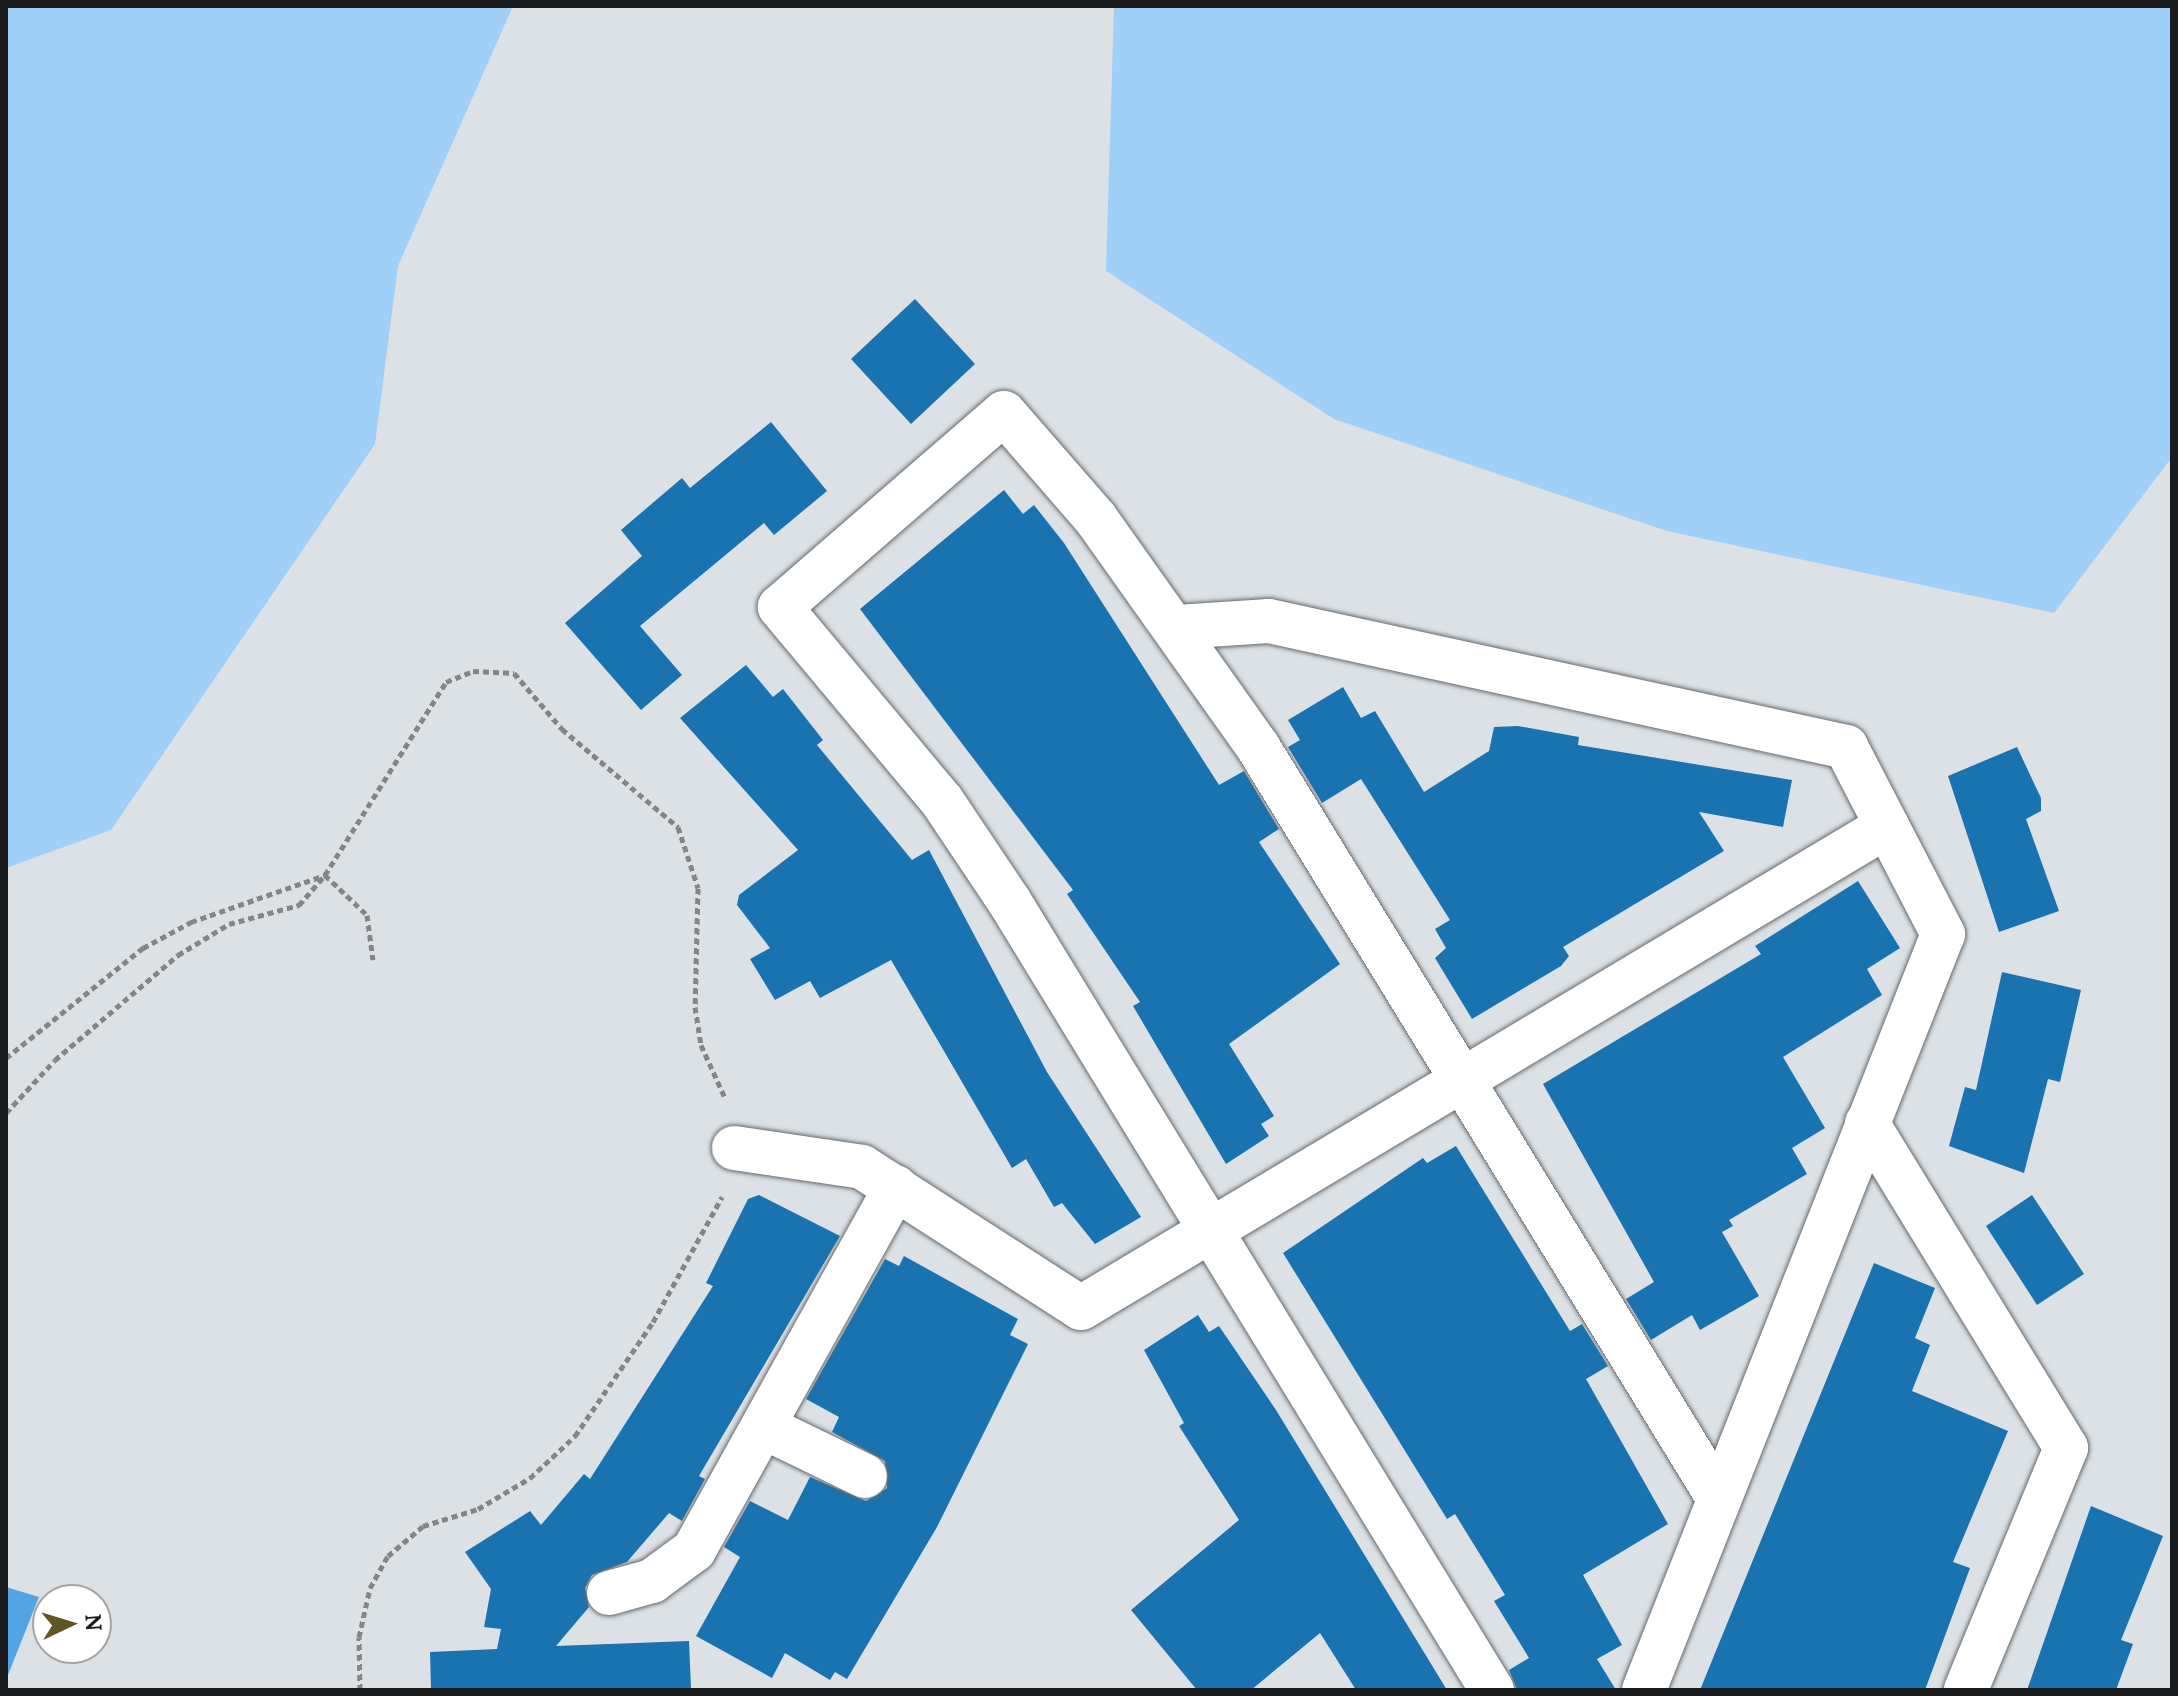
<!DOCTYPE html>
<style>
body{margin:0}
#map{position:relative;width:2178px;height:1696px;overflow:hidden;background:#dbe1e5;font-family:Lora,serif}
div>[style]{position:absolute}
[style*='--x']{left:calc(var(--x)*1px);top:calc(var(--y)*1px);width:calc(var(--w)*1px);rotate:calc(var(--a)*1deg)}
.green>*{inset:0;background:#a0cff7}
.water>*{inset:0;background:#52a4e4}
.building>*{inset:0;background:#1973b0}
.path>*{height:5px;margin-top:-2.5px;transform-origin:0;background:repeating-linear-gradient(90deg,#828689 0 6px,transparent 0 10px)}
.roads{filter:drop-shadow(0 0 2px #65696e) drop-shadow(0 0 2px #65696e)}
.street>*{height:44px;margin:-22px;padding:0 22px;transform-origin:22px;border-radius:22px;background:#fff}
span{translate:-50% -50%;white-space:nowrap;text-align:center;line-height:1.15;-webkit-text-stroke:6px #fff;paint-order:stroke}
.frame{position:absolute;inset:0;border:8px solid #181a1c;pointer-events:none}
.north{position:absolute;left:32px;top:1584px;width:80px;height:80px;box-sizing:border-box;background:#fff;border:2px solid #a3a3a4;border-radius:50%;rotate:86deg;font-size:22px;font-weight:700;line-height:32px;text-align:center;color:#181a1c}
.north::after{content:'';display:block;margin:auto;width:28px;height:36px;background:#5f5623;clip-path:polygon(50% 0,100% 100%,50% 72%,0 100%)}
</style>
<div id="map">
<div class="green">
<div style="clip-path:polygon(6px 6px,513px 6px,398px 266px,375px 444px,111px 830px,6px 868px)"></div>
<div style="clip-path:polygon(1114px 6px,2172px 6px,2172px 457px,2054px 613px,1667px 531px,1334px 419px,1106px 271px)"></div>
</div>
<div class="water">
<div style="clip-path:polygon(6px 1587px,39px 1597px,6px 1680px)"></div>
</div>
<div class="building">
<div style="clip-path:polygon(915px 299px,975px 364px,911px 424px,851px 359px)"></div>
<div style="clip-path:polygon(771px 422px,827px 491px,774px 535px,764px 523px,640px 626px,682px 675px,641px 710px,565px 623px,642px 556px,621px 530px,682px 478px,690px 488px)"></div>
<div style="clip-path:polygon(1004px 490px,1023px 514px,1034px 505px,1064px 543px,1219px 785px,1244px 771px,1279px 829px,1259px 842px,1340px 964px,1229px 1044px,1274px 1116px,1261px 1124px,1269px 1136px,1226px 1164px,1133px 1006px,1140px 1002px,1067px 894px,1073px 890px,860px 609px)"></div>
<div style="clip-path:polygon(746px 665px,773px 697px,783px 689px,823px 740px,817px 745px,912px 860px,929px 850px,1047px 1072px,1141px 1217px,1095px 1244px,1062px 1203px,1054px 1207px,1026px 1159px,1012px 1168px,891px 960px,820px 998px,810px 981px,775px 1000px,750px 959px,770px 948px,737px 905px,739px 895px,798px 850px,680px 718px)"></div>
<div style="clip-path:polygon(1343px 687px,1361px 718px,1375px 711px,1424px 792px,1489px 751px,1494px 727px,1518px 726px,1579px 737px,1578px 745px,1792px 780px,1783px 827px,1699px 812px,1724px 851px,1563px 947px,1569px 956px,1561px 966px,1472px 1019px,1435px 958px,1446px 948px,1435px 929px,1450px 920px,1361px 779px,1322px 803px,1288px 747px,1300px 740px,1288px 720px)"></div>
<div style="clip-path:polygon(2017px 747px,2041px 798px,2041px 811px,2026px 819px,2059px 911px,1999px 932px,1948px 776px)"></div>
<div style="clip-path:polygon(1858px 881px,1900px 948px,1867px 969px,1882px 995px,1783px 1057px,1825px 1128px,1792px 1148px,1807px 1174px,1729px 1220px,1733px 1226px,1722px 1232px,1759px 1296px,1700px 1330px,1692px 1315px,1651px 1340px,1626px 1299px,1654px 1282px,1543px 1084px,1761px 954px,1755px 946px)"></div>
<div style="clip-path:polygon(2002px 972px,2081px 990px,2060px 1082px,2048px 1079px,2024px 1173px,1949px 1146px,1965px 1087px,1976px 1090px)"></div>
<div style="clip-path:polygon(1456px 1146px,1570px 1331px,1582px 1324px,1608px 1366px,1586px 1379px,1668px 1524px,1583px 1575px,1622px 1645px,1597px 1659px,1616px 1690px,1517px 1690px,1509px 1670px,1529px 1658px,1494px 1601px,1505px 1595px,1455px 1514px,1447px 1519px,1283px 1253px,1423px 1158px,1427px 1163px)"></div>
<div style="clip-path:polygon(759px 1195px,840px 1236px,699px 1476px,705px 1479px,682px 1521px,669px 1513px,627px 1562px,592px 1575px,585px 1588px,589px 1607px,556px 1646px,689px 1641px,691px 1688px,431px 1690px,430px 1652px,497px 1649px,501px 1629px,484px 1627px,491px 1589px,465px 1552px,530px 1511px,541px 1525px,584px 1474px,590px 1479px,713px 1286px,706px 1283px,748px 1199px)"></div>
<div style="clip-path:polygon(2032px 1195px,2084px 1274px,2037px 1305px,1986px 1226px)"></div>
<div style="clip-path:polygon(904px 1256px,1018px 1319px,1010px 1335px,1028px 1344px,937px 1527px,847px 1679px,835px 1672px,830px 1680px,785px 1653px,772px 1678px,696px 1636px,740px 1557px,724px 1547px,750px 1501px,788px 1520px,810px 1477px,866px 1501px,887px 1488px,885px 1461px,832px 1432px,839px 1417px,806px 1399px,885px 1259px,899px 1266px)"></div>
<div style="clip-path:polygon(1874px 1263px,1935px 1288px,1915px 1338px,1930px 1345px,1912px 1391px,2008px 1431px,1953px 1562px,1970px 1568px,1925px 1690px,1700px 1690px)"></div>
<div style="clip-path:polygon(1198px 1315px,1209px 1332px,1219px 1326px,1276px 1410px,1447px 1690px,1356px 1690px,1320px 1633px,1251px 1690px,1197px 1690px,1131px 1610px,1239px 1520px,1179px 1426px,1184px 1423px,1144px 1350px)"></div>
<div style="clip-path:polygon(2091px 1506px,2163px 1536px,2121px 1640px,2133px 1644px,2116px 1690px,2027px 1690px)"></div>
</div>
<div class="path">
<div style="--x:6;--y:1058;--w:176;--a:-38.8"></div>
<div style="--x:143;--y:948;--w:55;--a:-28.4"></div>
<div style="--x:191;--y:922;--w:142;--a:-19.3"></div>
<div style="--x:325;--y:875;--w:228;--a:-57.9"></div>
<div style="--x:446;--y:682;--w:29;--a:-22"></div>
<div style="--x:473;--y:671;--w:41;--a:2.8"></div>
<div style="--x:514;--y:673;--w:74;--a:49.4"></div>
<div style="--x:562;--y:729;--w:152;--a:40.2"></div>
<div style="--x:678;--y:827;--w:64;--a:71.8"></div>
<div style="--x:698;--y:888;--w:119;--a:91.4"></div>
<div style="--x:695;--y:1007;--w:38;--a:81"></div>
<div style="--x:701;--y:1045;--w:58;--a:65.6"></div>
<div style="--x:6;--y:1113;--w:72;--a:-47.2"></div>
<div style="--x:55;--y:1060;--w:162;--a:-40.5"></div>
<div style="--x:178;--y:955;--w:60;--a:-31.3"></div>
<div style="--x:229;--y:924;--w:73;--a:-15.2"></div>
<div style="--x:299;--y:905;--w:40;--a:-49"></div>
<div style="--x:325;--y:875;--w:58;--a:43.6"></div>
<div style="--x:367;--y:915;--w:45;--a:82.4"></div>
<div style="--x:360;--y:1690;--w:53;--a:-91.1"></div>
<div style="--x:359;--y:1637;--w:50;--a:-77.3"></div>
<div style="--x:370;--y:1588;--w:37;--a:-61"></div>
<div style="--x:388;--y:1556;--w:46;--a:-40.6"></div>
<div style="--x:423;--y:1526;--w:58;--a:-17.2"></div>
<div style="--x:478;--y:1509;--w:61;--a:-30.8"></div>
<div style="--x:530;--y:1478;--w:62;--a:-43"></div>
<div style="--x:575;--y:1436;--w:138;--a:-55.6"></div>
<div style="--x:653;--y:1322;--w:143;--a:-61.1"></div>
</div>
<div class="roads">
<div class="street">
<div style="--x:1177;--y:627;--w:92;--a:-3.7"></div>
<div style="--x:1269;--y:621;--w:591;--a:12.32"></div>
<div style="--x:1846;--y:747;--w:211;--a:62.6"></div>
<div style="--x:1943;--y:934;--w:813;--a:111.58"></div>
<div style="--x:1867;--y:1123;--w:381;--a:58.5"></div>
<div style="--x:2066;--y:1448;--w:262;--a:112.5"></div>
<div style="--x:734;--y:1148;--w:129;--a:8.4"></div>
<div style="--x:862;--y:1167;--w:260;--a:32.8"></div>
<div style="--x:1081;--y:1308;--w:939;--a:-30.88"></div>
<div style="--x:766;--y:1428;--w:110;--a:25.9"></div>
<div style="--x:609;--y:1593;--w:45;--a:-15.6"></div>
<div style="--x:652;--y:1581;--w:52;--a:-36.4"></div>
<div style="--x:694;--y:1550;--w:415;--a:-60.9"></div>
<div style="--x:1492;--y:1690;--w:925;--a:-121.47"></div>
<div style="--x:1009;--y:901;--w:120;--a:-123.8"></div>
<div style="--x:942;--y:801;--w:253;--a:-129.9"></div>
<div style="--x:780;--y:607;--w:296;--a:-40.9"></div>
<div style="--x:1004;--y:413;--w:140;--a:49"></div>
<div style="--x:1096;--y:519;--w:280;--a:54.6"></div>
<div style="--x:1258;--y:747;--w:882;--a:58.49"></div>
</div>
</div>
<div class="frame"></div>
<div class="north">N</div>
</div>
